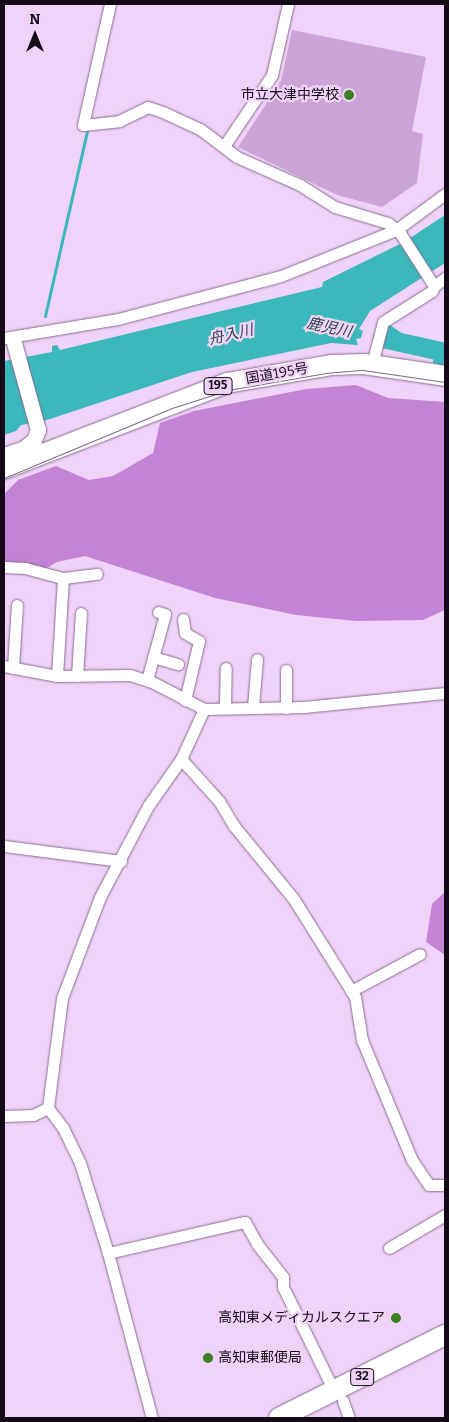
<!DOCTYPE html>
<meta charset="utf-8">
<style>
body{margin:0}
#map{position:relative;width:449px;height:1422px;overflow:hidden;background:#f0d3f8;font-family:Bitter,"Noto Sans JP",serif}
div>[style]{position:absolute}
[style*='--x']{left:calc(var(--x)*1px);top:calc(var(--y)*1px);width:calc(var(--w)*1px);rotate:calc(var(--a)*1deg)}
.green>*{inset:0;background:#cba4d6}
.forest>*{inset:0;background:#c384d5}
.water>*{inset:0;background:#3bb8bc}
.stream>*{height:3px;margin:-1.5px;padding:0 1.5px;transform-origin:1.5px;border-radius:1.5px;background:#3bb8bc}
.river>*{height:19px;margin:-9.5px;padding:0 9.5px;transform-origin:9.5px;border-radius:9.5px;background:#3bb8bc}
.roads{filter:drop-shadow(0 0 1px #876d8e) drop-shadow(0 0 1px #876d8e)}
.minor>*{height:11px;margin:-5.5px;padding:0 5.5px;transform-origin:5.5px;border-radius:5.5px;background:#fff}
.tertiary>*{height:15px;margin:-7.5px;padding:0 7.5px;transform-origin:7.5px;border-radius:7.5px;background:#fff}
.trunk>*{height:20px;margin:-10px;padding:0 10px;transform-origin:10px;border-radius:10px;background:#fff}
.tram>*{height:1px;margin:-0.5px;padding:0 0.5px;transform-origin:0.5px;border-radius:0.5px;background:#7d6a83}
.dots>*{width:14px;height:14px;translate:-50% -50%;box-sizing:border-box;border:2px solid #f0d3f8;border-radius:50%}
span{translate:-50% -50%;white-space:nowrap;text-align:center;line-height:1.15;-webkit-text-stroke:4.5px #f0d3f8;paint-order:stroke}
.shield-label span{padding:1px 4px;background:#f0d3f8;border:1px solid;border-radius:4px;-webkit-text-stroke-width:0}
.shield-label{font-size:12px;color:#140a17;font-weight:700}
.poi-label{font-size:14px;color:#140a17}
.right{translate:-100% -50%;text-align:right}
.left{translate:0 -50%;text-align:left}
.street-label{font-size:14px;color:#140a17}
.water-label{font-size:15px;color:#2a4546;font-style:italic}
.frame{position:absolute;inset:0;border:5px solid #140a17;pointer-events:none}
.north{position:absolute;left:10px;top:10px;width:50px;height:50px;-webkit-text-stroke:4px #f0d3f8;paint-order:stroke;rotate:0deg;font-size:14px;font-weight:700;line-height:20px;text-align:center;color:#140a17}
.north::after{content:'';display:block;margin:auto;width:18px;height:22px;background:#140a17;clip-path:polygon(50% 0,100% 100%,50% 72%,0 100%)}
</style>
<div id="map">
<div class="green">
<div style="clip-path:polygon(292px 30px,426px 57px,412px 131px,423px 134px,417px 183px,382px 207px,337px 195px,238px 147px,281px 81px)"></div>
</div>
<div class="forest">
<div style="clip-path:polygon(356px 385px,388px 398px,445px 402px,445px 610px,423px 620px,356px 621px,296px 615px,215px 598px,85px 556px,57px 562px,45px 569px,4px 564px,4px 494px,18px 480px,56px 466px,89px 480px,113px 476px,153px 453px,160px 423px,194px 411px,306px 389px)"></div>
<div style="clip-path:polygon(445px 892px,445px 955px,426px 942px,432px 904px)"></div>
</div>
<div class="water">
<div style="clip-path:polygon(445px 215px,445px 263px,370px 311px,359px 329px,363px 331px,361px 338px,356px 339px,358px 345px,331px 343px,192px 372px,44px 421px,21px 425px,16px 431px,4px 435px,4px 361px,52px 352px,52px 346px,57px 345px,60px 350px,322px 287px,323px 282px,404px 242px)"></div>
<div style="clip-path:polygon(390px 325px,403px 334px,445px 345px,445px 366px,433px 363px,434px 350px,395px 341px,393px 350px,381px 343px,383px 330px)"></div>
</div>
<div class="stream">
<div style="--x:45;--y:316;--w:195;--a:-77.2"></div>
</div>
<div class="river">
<div style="--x:382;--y:338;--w:65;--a:12.5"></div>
</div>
<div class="roads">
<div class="minor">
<div style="--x:110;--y:4;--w:124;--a:102.6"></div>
<div style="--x:83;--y:125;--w:36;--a:-6"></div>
<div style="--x:119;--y:121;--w:32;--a:-26"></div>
<div style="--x:148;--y:107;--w:18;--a:19"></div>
<div style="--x:165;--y:113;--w:38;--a:25"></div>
<div style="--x:200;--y:129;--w:46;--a:37.1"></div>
<div style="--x:237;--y:157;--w:69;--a:24"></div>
<div style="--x:300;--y:185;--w:41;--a:32.2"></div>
<div style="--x:335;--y:207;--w:55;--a:16.8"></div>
<div style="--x:388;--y:223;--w:16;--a:40"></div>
<div style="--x:400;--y:233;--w:63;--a:57.3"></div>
<div style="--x:224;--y:146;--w:86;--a:-55.9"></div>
<div style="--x:272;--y:75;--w:73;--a:-77.3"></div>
<div style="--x:4;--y:338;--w:116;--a:-9.5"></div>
<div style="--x:118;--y:319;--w:169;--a:-14.8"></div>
<div style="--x:281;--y:276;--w:124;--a:-21.8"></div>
<div style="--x:396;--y:230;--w:61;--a:-36.3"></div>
<div style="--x:372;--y:364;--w:43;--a:-75.3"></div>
<div style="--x:383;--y:322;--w:58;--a:-32.3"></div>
<div style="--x:432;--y:291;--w:5;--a:-68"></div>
<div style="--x:434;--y:286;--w:14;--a:-36"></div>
<div style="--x:4;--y:567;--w:21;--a:3"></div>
<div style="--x:25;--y:568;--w:39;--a:15"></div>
<div style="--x:63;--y:578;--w:98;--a:93.5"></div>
<div style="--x:63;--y:578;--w:34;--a:-7"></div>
<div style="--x:183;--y:619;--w:14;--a:82"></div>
<div style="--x:185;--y:633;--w:16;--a:30"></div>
<div style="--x:199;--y:641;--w:61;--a:103.3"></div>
<div style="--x:153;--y:657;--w:26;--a:16"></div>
<div style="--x:4;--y:666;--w:54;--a:10.7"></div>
<div style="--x:57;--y:676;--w:73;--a:-0.8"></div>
<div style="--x:130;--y:675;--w:23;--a:18"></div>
<div style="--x:152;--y:682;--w:59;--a:27.4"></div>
<div style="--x:204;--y:709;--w:55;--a:114.7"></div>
<div style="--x:181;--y:759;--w:57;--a:125.1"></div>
<div style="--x:148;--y:806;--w:103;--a:117.8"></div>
<div style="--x:100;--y:897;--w:108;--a:110.6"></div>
<div style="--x:62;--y:998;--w:111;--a:97.3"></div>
<div style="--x:48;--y:1108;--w:25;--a:53"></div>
<div style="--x:63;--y:1128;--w:39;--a:64"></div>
<div style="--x:80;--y:1163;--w:94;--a:72.7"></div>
<div style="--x:108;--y:1253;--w:171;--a:75.1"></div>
<div style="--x:13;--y:668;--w:63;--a:-86.4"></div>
<div style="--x:77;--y:676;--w:63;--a:-86.4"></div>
<div style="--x:147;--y:680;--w:68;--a:-74.7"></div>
<div style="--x:165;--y:614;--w:7;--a:-164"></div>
<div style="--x:225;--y:707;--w:39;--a:-89"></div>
<div style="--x:253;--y:707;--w:48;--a:-85.2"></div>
<div style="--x:286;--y:708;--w:38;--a:-90"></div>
<div style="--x:204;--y:709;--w:100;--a:-1.1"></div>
<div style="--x:304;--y:707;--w:142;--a:-5.7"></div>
<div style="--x:181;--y:759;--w:57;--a:47.9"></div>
<div style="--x:219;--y:801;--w:29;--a:59"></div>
<div style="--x:234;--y:826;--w:93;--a:50.7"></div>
<div style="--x:293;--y:898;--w:107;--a:57.9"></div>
<div style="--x:350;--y:989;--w:9;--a:58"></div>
<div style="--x:355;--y:997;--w:44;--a:80.8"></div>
<div style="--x:362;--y:1040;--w:130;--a:67.4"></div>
<div style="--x:412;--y:1160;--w:30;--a:56"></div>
<div style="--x:429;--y:1185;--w:16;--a:0"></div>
<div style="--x:4;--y:846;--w:118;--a:7.3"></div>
<div style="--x:351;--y:991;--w:78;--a:-28.2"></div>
<div style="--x:4;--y:1116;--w:29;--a:-2"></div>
<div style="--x:33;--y:1115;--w:17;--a:-25"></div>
<div style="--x:389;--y:1248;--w:65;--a:-30.5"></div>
<div style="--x:108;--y:1253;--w:140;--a:-12.8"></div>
<div style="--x:245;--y:1222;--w:25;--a:61"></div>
<div style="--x:257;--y:1244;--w:42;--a:51.8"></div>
<div style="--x:283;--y:1277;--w:10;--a:90"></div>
<div style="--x:283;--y:1287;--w:116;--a:63.9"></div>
<div style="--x:343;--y:1401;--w:18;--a:71"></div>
</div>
<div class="tertiary">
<div style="--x:4;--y:455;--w:21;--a:-19"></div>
<div style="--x:24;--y:448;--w:13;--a:-39"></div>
<div style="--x:34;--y:440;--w:11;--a:-68"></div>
<div style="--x:38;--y:430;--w:90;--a:-105.4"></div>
</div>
<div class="trunk">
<div style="--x:4;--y:469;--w:239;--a:-21.1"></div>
<div style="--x:227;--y:383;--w:107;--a:-9.7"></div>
<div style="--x:332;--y:365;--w:32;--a:-2"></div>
<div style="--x:364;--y:364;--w:82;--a:8.4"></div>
<div style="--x:279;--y:1418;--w:186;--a:-26.6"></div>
</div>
</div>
<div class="tram">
<div style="--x:4;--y:478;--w:182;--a:-22.6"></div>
<div style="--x:172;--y:408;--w:59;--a:-17.8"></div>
<div style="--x:228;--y:390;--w:98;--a:-9.9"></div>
<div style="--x:325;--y:373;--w:38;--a:-5"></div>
<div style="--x:363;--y:370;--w:83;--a:8.3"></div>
</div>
<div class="dots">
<div style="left:349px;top:95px;background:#3d8023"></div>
<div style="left:396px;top:1318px;background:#3d8023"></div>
<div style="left:208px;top:1358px;background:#3d8023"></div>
</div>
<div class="shield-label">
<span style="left:218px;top:386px">195</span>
<span style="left:362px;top:1377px">32</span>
</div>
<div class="poi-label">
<span class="right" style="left:339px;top:95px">市立大津中学校</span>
<span class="right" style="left:385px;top:1318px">高知東メディカルスクエア</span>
<span class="left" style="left:218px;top:1358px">高知東郵便局</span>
</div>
<div class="street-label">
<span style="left:277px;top:374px;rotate:-10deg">国道195号</span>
</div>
<div class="water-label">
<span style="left:329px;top:328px;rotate:12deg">鹿児川</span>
<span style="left:231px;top:335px;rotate:-13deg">舟入川</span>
</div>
<div class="frame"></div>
<div class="north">N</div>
</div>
